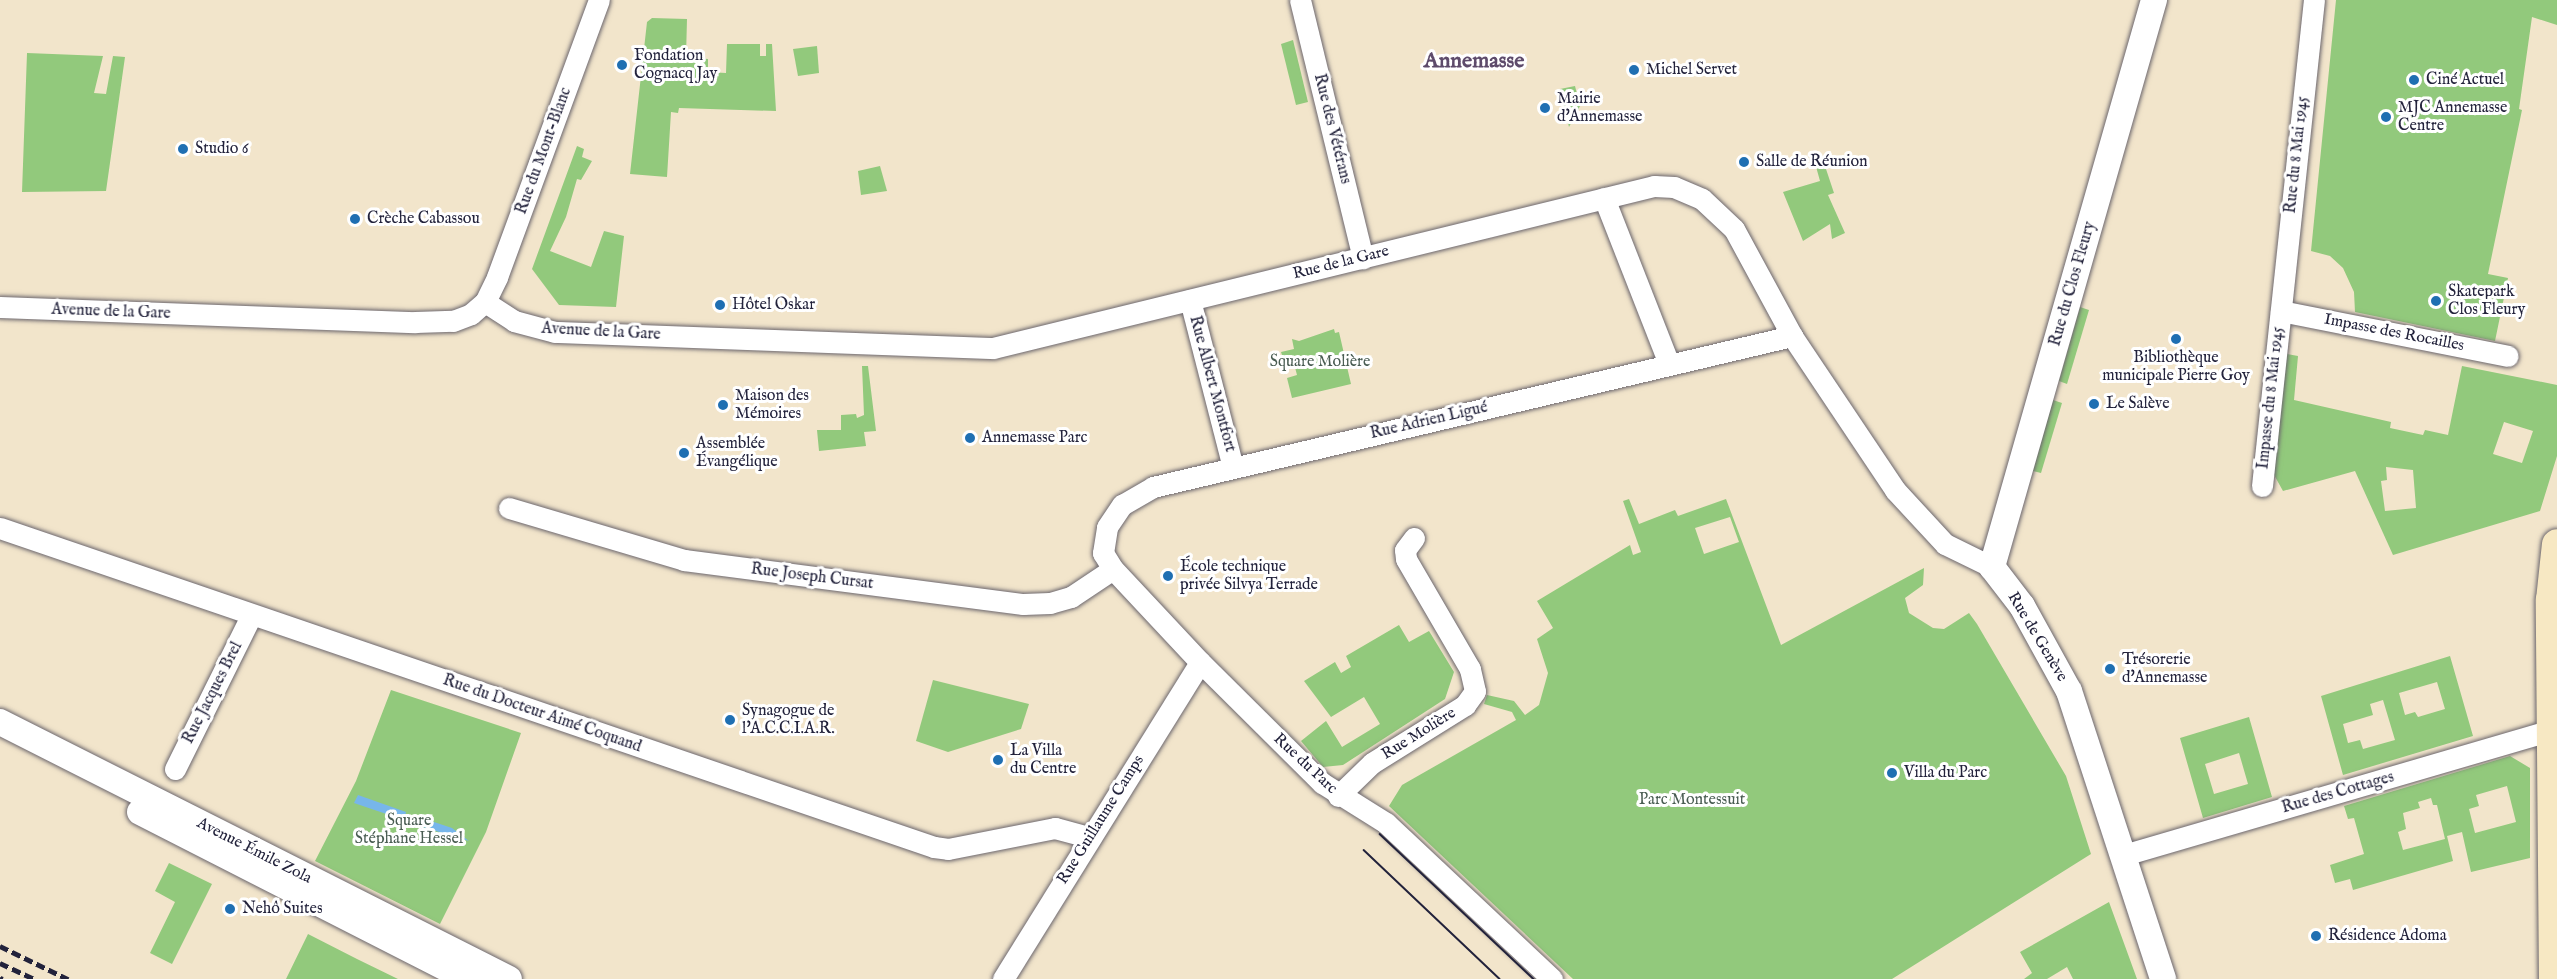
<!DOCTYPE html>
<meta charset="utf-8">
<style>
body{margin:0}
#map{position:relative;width:2557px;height:979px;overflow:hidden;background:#f2e5cb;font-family:"IM FELL English",serif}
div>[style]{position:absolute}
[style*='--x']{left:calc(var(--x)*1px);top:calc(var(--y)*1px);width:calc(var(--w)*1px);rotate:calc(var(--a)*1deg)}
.green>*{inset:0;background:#92c97c}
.water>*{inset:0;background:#77b6ea}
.roads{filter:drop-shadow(0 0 2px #6b666d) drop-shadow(0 0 2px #6b666d)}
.minor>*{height:21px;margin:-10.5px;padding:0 10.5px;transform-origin:10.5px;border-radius:10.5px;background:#fff}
.tertiary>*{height:26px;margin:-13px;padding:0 13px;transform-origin:13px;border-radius:13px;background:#fff}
.secondary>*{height:30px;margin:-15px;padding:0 15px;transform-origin:15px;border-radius:15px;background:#f7e8c3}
.tram>*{height:1.5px;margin:-0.75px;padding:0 0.75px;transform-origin:0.75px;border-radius:0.75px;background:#22223b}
.rail>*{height:4.5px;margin-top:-2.25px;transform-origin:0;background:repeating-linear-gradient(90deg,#22223b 0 9px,transparent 0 13.5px)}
.dots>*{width:16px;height:16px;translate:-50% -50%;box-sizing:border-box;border:3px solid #fff;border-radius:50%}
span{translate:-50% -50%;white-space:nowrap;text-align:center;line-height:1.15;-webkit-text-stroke:6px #fff;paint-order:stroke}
.poi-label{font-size:16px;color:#22223b}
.left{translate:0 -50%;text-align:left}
.street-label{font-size:16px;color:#22223b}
.park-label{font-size:16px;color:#495c52}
.district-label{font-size:22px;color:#5e4b6b;font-weight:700}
</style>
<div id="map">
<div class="green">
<div style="clip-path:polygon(2336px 0,2557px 0,2557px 25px,2532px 17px,2519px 109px,2522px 110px,2488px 274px,2508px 278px,2495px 341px,2355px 312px,2354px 292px,2343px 268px,2330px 256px,2311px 251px)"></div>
<div style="clip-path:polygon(652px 18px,687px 19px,686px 57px,708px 59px,708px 72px,726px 73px,727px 44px,760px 44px,760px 56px,766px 56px,766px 44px,772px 44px,776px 111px,679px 108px,678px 113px,671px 112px,667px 177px,630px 174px,647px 22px)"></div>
<div style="clip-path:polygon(1293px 40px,1308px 102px,1296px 105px,1281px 44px)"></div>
<div style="clip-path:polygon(817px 46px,819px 73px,798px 76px,793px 49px)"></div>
<div style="clip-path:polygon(27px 53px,103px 56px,94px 93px,106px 94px,113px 56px,125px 57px,106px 191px,22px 192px)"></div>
<div style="clip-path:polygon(1575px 86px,1580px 106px,1569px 127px,1560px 89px)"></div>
<div style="clip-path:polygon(577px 146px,584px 149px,582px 157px,592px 161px,581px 180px,577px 179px,566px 217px,550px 251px,591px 267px,604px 231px,624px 236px,616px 307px,559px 305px,532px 269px)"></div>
<div style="clip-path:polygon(1823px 160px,1834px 193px,1828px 195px,1845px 233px,1832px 239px,1830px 224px,1803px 241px,1783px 192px,1820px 181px,1815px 163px)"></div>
<div style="clip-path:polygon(880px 166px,887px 191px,861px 195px,858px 171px)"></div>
<div style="clip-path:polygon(2080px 307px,2089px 310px,2067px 384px,2059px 381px)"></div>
<div style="clip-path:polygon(1334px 329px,1335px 333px,1339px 332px,1351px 384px,1292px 398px,1287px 378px,1297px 375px,1292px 356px,1283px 358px,1281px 352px,1294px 349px,1292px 339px,1299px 341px)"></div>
<div style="clip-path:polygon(evenodd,2287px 354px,2298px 356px,2294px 400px,2391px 422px,2390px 428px,2423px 435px,2425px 430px,2448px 435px,2462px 366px,2557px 385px,2557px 456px,2540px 511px,2393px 555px,2355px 471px,2283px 491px,2273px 473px,2287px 354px,2504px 422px,2533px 431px,2522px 463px,2493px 454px,2504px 422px,2287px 354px,2386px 467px,2413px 470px,2416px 508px,2385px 511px,2381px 481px,2387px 480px,2386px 467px)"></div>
<div style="clip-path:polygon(862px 366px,868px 366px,876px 431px,864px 432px,866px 446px,819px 451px,817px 430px,841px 430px,841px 415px,856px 414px,857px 418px,864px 415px)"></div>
<div style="clip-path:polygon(2053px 400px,2062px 403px,2041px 473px,2033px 471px)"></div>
<div style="clip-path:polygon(evenodd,1629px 499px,1639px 524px,1675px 510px,1678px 516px,1726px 499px,1781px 645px,1924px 568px,1923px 585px,1905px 598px,1909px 613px,1933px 628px,1944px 629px,1969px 613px,1977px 624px,2066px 776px,2091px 854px,1892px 979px,1573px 979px,1389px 806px,1402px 785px,1516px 720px,1512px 712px,1484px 704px,1487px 695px,1514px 701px,1525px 715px,1539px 705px,1548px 673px,1537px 639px,1553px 628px,1537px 601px,1630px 545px,1633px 555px,1641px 552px,1623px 501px,1629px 499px,1730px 517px,1739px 542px,1704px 554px,1695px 528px,1730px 517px)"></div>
<div style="clip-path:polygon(1399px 625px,1409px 642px,1429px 631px,1454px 672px,1445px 699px,1343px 765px,1323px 767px,1301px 741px,1326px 721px,1342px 747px,1380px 724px,1364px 697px,1331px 717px,1304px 681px,1335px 662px,1341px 673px,1351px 667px,1346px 656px)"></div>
<div style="clip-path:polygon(evenodd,2450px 656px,2473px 736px,2343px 775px,2321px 696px,2450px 656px,2437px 682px,2445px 709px,2418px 717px,2415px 712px,2405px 715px,2399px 693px,2437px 682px,2450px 656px,2383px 700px,2395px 740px,2363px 749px,2360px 740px,2348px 743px,2343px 724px,2373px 715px,2370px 704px,2383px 700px)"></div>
<div style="clip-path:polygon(933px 680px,1029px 704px,1021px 729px,948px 752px,916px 741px)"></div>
<div style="clip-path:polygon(391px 690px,521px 733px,486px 832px,440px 924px,315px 861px,356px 781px)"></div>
<div style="clip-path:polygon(evenodd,2249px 717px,2272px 797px,2203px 818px,2180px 738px,2249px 717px,2239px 753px,2248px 784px,2214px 794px,2205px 764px,2239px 753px)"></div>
<div style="clip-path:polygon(evenodd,2510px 756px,2530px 768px,2530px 858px,2471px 872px,2462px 832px,2447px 836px,2453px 861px,2353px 890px,2350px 879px,2335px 883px,2330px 865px,2364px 854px,2354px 818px,2348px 819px,2344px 806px,2510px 756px,2507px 786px,2516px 822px,2475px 833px,2469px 809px,2479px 806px,2476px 795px,2507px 786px,2510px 756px,2431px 798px,2433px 805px,2437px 805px,2445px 839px,2403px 850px,2398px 832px,2406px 829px,2403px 813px,2420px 808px,2418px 802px,2431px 798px)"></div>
<div style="clip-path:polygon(169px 863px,212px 884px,172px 964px,150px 953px,175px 902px,155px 891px)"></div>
<div style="clip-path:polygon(2109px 902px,2137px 979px,2073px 979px,2067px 967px,2047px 979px,2024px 979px,2032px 973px,2020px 952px)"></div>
<div style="clip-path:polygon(308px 934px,357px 959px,398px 979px,286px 979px)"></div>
</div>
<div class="water">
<div style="clip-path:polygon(358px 795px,406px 812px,404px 820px,354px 803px)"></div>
<div style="clip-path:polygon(419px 817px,452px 828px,469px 841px,416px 825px)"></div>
</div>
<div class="roads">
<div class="minor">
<div style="--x:1300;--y:0;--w:266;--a:76.3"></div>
<div style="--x:1604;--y:198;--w:178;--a:68.6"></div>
<div style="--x:1190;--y:300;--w:172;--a:75.6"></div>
<div style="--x:485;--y:302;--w:35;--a:33"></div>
<div style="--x:514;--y:321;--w:42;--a:15"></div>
<div style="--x:555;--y:332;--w:438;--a:2.1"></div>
<div style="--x:993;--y:348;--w:681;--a:-13.77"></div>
<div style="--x:1654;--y:186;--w:20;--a:3"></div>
<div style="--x:1674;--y:187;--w:30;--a:23"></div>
<div style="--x:1702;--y:199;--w:44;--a:43.2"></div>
<div style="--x:1734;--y:229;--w:122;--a:61.5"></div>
<div style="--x:1792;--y:336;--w:185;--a:56.2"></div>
<div style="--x:1895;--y:490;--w:74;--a:47.2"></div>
<div style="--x:1945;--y:544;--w:52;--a:26.1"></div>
<div style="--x:0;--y:307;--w:415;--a:2.1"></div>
<div style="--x:415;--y:322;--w:38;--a:-2"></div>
<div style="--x:453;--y:321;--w:19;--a:-21"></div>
<div style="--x:471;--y:314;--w:18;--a:-41"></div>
<div style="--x:485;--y:302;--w:28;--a:-64"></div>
<div style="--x:497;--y:277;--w:295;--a:-69.8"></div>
<div style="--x:2281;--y:311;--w:231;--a:11.2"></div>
<div style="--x:2262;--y:486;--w:489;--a:-83.9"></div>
<div style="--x:509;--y:508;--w:183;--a:16.5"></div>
<div style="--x:684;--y:560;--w:342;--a:7.4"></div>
<div style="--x:1023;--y:604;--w:27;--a:-2"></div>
<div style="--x:1050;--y:603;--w:22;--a:-16"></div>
<div style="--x:1071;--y:597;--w:50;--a:-33.7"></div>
<div style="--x:0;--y:528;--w:987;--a:18.86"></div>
<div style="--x:934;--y:847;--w:14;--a:8"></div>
<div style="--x:948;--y:849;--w:109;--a:-11.1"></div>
<div style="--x:1055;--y:828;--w:35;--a:15"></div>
<div style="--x:175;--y:769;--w:171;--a:-63.6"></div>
<div style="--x:1338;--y:796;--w:47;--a:-44.1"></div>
<div style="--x:1372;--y:763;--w:110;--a:-31.9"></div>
<div style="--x:1465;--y:705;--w:17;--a:-54"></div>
<div style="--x:1475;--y:691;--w:23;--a:-103"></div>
<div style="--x:1470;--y:669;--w:127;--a:-120.2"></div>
<div style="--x:1406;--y:559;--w:9;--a:-96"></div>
<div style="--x:1405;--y:550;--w:15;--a:-53"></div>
<div style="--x:2124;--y:855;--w:446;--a:-16.3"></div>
<div style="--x:1003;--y:979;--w:373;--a:-58.1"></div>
<div style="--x:1552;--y:979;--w:228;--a:-136.8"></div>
<div style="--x:1386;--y:823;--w:75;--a:-148"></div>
<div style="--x:1322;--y:783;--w:172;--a:-135.2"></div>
<div style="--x:1200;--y:662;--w:127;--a:-133.1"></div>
<div style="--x:1113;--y:569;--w:19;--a:-122"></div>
<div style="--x:1103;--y:553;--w:26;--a:-81"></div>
<div style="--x:1107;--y:527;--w:27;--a:-56"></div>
<div style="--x:1122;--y:505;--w:36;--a:-30"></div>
<div style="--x:1153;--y:487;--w:657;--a:-13.3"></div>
</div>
<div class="tertiary">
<div style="--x:2154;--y:0;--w:590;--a:105.95"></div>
<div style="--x:1992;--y:567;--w:49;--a:52.4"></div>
<div style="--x:2022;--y:606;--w:97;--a:61.1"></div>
<div style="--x:2069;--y:691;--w:303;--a:71.9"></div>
<div style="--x:0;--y:722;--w:570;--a:26.79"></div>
<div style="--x:140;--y:812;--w:368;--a:27"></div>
</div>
<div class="secondary">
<div style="--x:2554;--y:979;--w:379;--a:-90.5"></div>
<div style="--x:2551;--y:600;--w:56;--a:-83.9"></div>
</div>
</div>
<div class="tram">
<div style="--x:1380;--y:834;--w:212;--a:43.3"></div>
<div style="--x:1364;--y:850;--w:187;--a:43.5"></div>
</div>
<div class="rail">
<div style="--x:0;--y:946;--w:76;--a:25.9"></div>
<div style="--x:0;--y:963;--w:38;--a:25"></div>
<div style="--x:0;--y:978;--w:3;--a:18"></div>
</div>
<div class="dots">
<div style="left:622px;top:65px;background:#1f6fb2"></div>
<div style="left:1634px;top:70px;background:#1f6fb2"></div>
<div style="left:2414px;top:80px;background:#1f6fb2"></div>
<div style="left:1545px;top:108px;background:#1f6fb2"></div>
<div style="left:2386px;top:117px;background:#1f6fb2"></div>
<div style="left:183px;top:149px;background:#1f6fb2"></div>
<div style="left:1744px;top:162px;background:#1f6fb2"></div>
<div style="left:355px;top:219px;background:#1f6fb2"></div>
<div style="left:2436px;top:301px;background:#1f6fb2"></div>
<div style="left:720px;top:305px;background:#1f6fb2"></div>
<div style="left:2176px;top:339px;background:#1f6fb2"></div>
<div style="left:2094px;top:404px;background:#1f6fb2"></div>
<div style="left:723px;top:405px;background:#1f6fb2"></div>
<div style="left:970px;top:438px;background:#1f6fb2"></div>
<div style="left:684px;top:453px;background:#1f6fb2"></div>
<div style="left:1168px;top:576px;background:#1f6fb2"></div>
<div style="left:2110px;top:669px;background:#1f6fb2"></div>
<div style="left:730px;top:720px;background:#1f6fb2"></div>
<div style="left:998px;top:760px;background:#1f6fb2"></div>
<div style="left:1892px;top:773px;background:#1f6fb2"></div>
<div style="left:230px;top:909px;background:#1f6fb2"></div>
<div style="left:2316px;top:936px;background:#1f6fb2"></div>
</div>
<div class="poi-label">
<span class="left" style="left:634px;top:65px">Fondation<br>Cognacq Jay</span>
<span class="left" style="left:1646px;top:70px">Michel Servet</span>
<span class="left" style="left:2426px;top:80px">Ciné Actuel</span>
<span class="left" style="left:1557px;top:108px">Mairie<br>d'Annemasse</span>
<span class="left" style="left:2398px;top:117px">MJC Annemasse<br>Centre</span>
<span class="left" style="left:195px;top:149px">Studio 6</span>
<span class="left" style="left:1756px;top:162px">Salle de Réunion</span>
<span class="left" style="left:367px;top:219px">Crèche Cabassou</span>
<span class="left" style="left:2448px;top:301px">Skatepark<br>Clos Fleury</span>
<span class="left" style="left:732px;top:305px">Hôtel Oskar</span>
<span style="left:2176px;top:367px">Bibliothèque<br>municipale Pierre Goy</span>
<span class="left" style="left:735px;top:405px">Maison des<br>Mémoires</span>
<span class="left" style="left:2106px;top:404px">Le Salève</span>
<span class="left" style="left:982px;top:438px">Annemasse Parc</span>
<span class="left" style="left:696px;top:453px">Assemblée<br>Évangélique</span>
<span class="left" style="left:1180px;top:576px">École technique<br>privée Silvya Terrade</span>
<span class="left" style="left:2122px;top:669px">Trésorerie<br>d'Annemasse</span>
<span class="left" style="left:742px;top:720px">Synagogue de<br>l'A.C.C.I.A.R.</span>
<span class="left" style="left:1010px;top:760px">La Villa<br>du Centre</span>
<span class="left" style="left:1904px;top:773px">Villa du Parc</span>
<span class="left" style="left:242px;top:909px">Nehô Suites</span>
<span class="left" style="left:2328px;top:936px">Résidence Adoma</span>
</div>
<div class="street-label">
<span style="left:1332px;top:129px;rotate:76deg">Rue des Vétérans</span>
<span style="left:544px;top:151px;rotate:-70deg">Rue du Mont-Blanc</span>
<span style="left:2297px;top:155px;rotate:-84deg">Rue du 8 Mai 1945</span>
<span style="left:1341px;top:263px;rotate:-14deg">Rue de la Gare</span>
<span style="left:2073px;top:284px;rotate:-74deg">Rue du Clos Fleury</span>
<span style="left:111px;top:312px;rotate:2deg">Avenue de la Gare</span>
<span style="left:601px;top:332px;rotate:3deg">Avenue de la Gare</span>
<span style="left:2394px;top:333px;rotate:11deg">Impasse des Rocailles</span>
<span style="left:1212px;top:384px;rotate:75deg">Rue Albert Montfort</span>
<span style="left:2271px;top:398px;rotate:-84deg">Impasse du 8 Mai 1945</span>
<span style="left:1429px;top:421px;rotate:-13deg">Rue Adrien Ligué</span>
<span style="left:812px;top:577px;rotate:7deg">Rue Joseph Cursat</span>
<span style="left:2037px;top:637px;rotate:59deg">Rue de Genève</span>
<span style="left:213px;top:693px;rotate:-63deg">Rue Jacques Brel</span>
<span style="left:542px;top:714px;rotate:19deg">Rue du Docteur Aimé Coquand</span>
<span style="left:1419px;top:734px;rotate:-32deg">Rue Molière</span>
<span style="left:1305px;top:764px;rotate:43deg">Rue du Parc</span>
<span style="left:2338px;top:793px;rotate:-16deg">Rue des Cottages</span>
<span style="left:1101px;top:820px;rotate:-58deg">Rue Guillaume Camps</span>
<span style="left:254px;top:851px;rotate:27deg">Avenue Émile Zola</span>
</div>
<div class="park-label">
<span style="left:1320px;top:362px">Square Molière</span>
<span style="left:1692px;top:800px">Parc Montessuit</span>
<span style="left:409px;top:830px">Square<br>Stéphane Hessel</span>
</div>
<div class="district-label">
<span style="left:1474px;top:62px">Annemasse</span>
</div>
</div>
